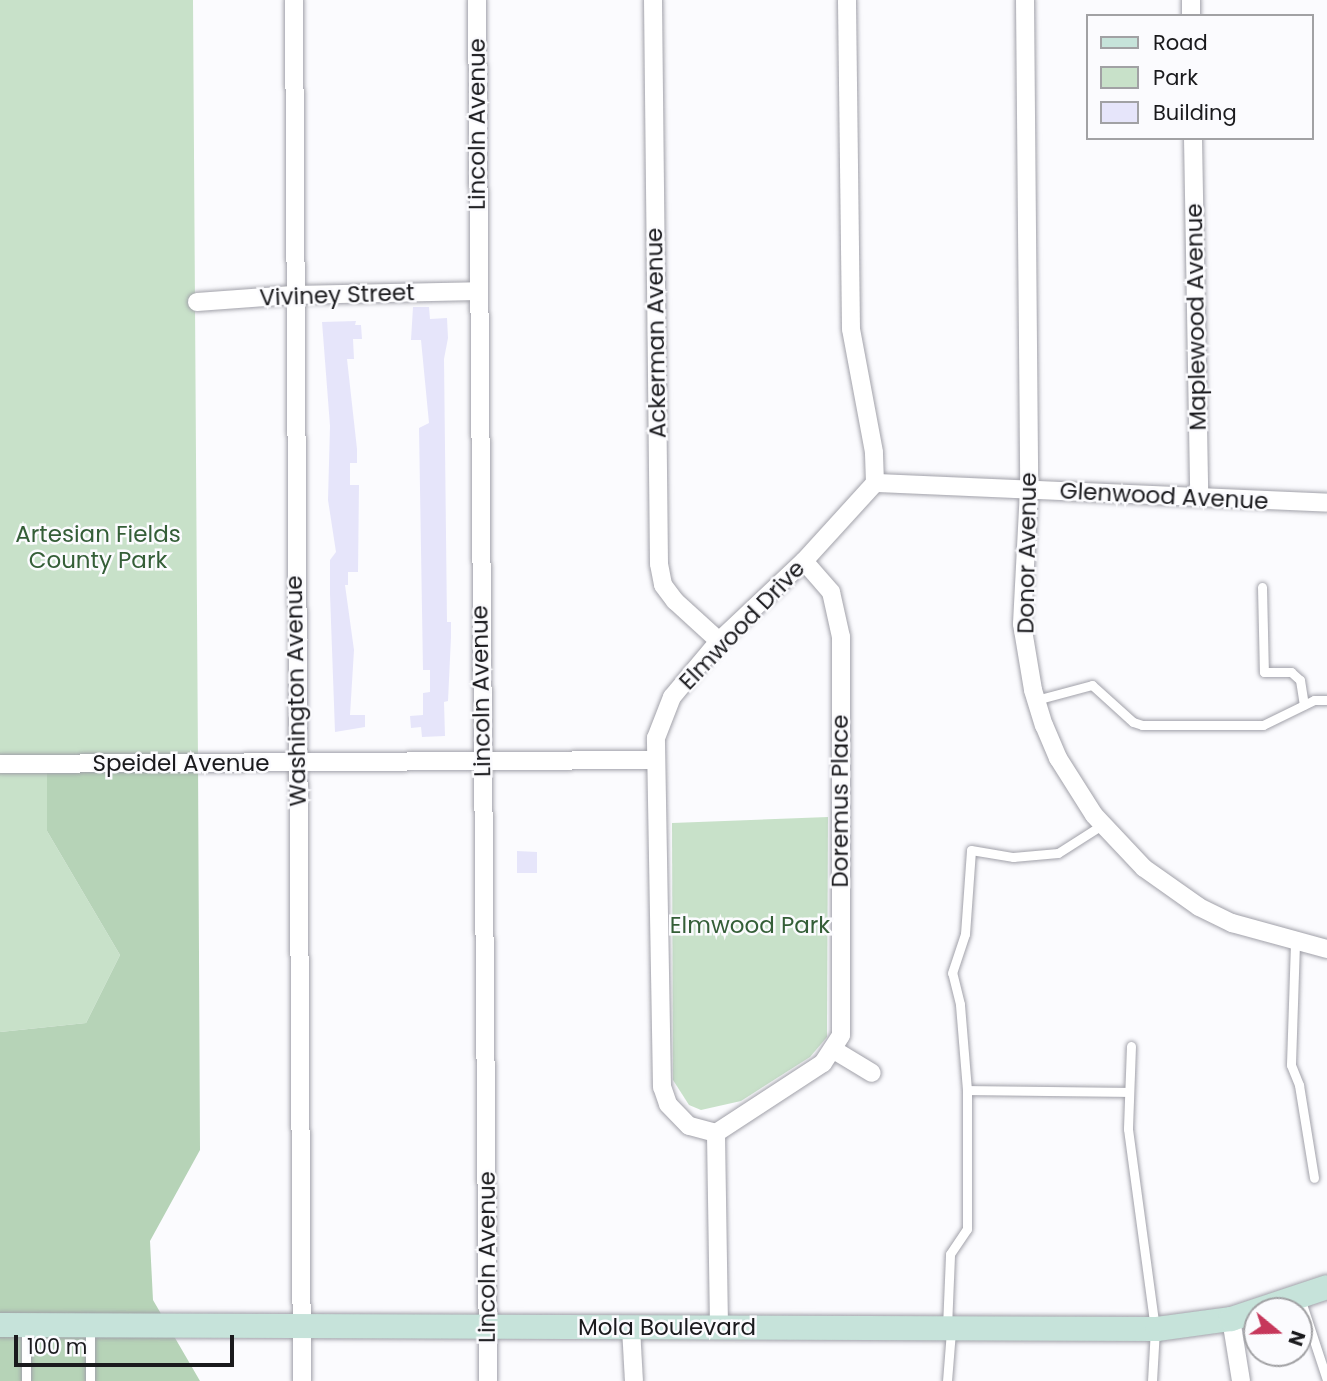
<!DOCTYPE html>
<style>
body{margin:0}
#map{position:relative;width:1327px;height:1381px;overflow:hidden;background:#fbfbfe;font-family:Poppins,sans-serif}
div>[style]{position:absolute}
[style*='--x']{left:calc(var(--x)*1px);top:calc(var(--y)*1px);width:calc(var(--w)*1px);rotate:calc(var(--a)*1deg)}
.green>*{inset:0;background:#c8e1c9}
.forest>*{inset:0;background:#b6d3b7}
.building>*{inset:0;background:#e6e5fa}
.roads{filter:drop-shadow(0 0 2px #a1a1a9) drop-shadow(0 0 2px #a1a1a9)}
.lane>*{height:9px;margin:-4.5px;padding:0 4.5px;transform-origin:4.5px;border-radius:4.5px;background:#fff}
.street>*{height:18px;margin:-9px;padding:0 9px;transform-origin:9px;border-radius:9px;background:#fff}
.secondary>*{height:24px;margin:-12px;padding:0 12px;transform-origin:12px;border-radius:12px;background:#c6e3da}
span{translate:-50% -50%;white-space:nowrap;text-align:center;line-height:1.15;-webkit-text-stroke:5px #fbfbfe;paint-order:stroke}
.street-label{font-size:23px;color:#1a1a1d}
.park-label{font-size:23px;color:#345e37}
.legend{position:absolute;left:1086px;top:14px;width:228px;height:126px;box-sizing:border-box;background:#fbfbfe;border:2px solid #a1a1a4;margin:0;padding:9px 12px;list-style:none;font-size:21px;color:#1a1a1d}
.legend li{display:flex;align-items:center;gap:14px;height:35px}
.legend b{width:35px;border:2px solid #a1a1a4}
.north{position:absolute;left:1243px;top:1297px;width:70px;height:70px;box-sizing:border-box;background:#fbfbfe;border:2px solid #a1a1a4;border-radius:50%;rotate:109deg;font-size:19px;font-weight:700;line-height:28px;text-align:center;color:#1a1a1d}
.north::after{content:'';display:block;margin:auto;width:24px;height:32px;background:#c6375b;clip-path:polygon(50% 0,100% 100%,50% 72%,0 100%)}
.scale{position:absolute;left:14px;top:1335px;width:220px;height:32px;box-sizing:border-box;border:4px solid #1a1a1d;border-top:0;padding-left:9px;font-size:21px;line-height:24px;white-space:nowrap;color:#1a1a1d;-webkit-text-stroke:5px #fbfbfe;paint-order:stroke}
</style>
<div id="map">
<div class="green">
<div style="clip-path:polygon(0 0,193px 0,198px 761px,47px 831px,120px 955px,86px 1023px,0 1032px)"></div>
<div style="clip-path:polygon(828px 817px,827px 1037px,810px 1057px,741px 1101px,701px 1110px,689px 1105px,673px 1080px,672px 823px)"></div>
</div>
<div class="forest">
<div style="clip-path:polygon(198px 761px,200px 1150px,150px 1241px,153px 1300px,200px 1381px,0 1381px,0 1032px,86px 1023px,120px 955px,47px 831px,47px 762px)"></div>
</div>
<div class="building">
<div style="clip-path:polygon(413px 307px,429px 307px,430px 319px,447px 318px,448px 338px,444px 359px,447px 622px,451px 622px,451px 637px,448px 701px,444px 702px,445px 736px,422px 737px,421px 727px,411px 728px,410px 716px,423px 715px,423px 693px,430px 692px,430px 670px,423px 670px,419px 428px,429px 423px,421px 340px,411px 340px)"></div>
<div style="clip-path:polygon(356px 321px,355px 325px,361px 325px,362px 339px,353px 339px,354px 359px,347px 359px,357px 449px,357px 463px,350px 463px,350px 485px,359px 485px,358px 572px,348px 572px,348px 585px,345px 585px,354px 650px,350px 715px,365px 715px,365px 727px,335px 732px,330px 594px,330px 560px,336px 552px,328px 500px,330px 426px,322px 322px)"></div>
<div style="clip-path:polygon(517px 851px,537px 852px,537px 873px,517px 873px)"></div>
</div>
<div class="roads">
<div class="lane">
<div style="--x:1262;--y:587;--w:85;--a:88.7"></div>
<div style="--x:1264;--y:672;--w:27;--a:0"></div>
<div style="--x:1291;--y:672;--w:12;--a:42"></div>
<div style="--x:1300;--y:680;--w:25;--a:81"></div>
<div style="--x:1036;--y:700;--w:58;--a:-15"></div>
<div style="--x:1092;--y:685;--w:55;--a:42.1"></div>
<div style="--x:1133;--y:722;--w:9;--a:18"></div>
<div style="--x:1142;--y:725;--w:121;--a:0"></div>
<div style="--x:1263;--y:725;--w:57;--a:-26.1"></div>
<div style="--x:1314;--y:700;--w:13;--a:0"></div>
<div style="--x:1295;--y:943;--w:122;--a:91.9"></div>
<div style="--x:1291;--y:1065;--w:22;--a:68"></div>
<div style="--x:1299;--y:1085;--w:94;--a:80.8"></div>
<div style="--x:1131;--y:1046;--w:83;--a:92.1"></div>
<div style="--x:1128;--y:1129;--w:202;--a:82.3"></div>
<div style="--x:1155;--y:1329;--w:52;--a:93.3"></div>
<div style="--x:967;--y:1090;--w:162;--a:0.7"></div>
<div style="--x:1300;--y:1298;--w:86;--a:71.8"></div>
<div style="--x:90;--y:1327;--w:54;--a:90"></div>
<div style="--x:947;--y:1327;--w:73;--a:-87.6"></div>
<div style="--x:950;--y:1254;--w:30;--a:-56"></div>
<div style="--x:967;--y:1229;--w:139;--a:-90"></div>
<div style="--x:967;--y:1090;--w:86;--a:-94.7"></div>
<div style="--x:960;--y:1004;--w:32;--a:-104"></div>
<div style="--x:952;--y:973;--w:41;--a:-71.6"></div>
<div style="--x:965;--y:934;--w:84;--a:-85.9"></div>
<div style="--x:971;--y:850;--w:43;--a:9.5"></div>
<div style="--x:1013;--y:857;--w:45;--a:-5.1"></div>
<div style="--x:1058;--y:853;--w:52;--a:-32.5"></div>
<div style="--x:26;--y:1381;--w:54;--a:-90"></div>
<div style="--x:947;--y:1381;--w:50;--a:-85.4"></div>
</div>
<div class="street">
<div style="--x:294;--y:0;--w:1381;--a:89.67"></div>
<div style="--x:477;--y:0;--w:1381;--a:89.54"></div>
<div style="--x:653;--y:0;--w:564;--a:89.39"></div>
<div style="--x:659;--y:564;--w:21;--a:79"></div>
<div style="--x:663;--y:585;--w:20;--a:53"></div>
<div style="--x:675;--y:601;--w:59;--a:42.3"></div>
<div style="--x:1025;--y:0;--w:490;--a:89.5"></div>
<div style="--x:1029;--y:490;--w:134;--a:93"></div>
<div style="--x:1022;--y:624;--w:67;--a:80.5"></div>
<div style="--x:1033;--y:690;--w:37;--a:73"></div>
<div style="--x:1044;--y:725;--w:36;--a:67"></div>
<div style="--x:1058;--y:758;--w:67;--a:57.7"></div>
<div style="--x:1094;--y:815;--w:73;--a:46.7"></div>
<div style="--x:1144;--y:868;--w:67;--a:35.3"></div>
<div style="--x:1199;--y:907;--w:37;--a:26"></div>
<div style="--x:1232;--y:923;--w:98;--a:15.3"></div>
<div style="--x:1191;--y:0;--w:16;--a:90"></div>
<div style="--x:1193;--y:138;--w:358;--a:89"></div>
<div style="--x:197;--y:302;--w:96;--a:-4.2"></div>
<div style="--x:293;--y:295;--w:185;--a:-1.2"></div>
<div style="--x:875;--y:483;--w:452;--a:2.5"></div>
<div style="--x:0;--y:764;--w:656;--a:-0.35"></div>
<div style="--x:834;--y:1050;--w:44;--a:31.2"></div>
<div style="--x:716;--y:1133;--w:128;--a:-33.2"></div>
<div style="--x:823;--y:1063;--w:33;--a:-57"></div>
<div style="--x:841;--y:1035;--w:398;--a:-90"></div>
<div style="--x:841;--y:637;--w:46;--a:-102.5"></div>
<div style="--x:831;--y:592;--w:41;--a:-131.1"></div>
<div style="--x:1231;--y:1319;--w:63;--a:80.8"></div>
<div style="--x:719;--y:1326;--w:193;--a:-90.9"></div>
<div style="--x:716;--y:1133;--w:28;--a:-165"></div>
<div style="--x:689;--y:1126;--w:30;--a:-134"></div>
<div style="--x:668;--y:1104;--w:18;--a:-109"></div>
<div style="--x:662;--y:1087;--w:349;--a:-91"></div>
<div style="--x:656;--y:738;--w:44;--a:-68.7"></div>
<div style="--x:672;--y:697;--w:73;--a:-50"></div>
<div style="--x:719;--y:641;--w:117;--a:-43.3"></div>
<div style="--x:804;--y:561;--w:105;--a:-47.7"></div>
<div style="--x:875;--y:483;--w:31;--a:-92"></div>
<div style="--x:874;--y:452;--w:125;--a:-100.6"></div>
<div style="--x:851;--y:329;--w:329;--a:-90.7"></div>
<div style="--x:631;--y:1328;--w:53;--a:86.8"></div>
</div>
<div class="secondary">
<div style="--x:0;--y:1325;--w:1157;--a:0.2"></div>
<div style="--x:1157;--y:1329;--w:75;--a:-7.7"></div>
<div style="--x:1231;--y:1319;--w:101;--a:-18.4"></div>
</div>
</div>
<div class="street-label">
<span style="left:477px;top:124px;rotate:-90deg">Lincoln Avenue</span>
<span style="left:337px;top:295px;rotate:-2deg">Viviney Street</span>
<span style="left:1196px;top:317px;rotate:-91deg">Maplewood Avenue</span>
<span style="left:656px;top:333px;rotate:-91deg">Ackerman Avenue</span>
<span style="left:1164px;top:496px;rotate:3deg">Glenwood Avenue</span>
<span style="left:1027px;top:553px;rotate:-89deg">Donor Avenue</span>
<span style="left:742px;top:625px;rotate:-46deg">Elmwood Drive</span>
<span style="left:296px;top:691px;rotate:-91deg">Washington Avenue</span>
<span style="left:481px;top:691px;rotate:-91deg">Lincoln Avenue</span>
<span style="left:181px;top:763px">Speidel Avenue</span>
<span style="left:840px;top:801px;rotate:-90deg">Doremus Place</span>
<span style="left:487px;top:1257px;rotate:-90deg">Lincoln Avenue</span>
<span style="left:667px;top:1327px">Mola Boulevard</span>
</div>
<div class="park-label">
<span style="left:98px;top:547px">Artesian Fields<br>County Park</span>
<span style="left:750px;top:925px">Elmwood Park</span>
</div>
<ul class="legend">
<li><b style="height:9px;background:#c6e3da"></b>Road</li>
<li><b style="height:19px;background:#c8e1c9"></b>Park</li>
<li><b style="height:19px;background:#e6e5fa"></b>Building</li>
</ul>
<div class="north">N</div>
<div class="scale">100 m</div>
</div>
